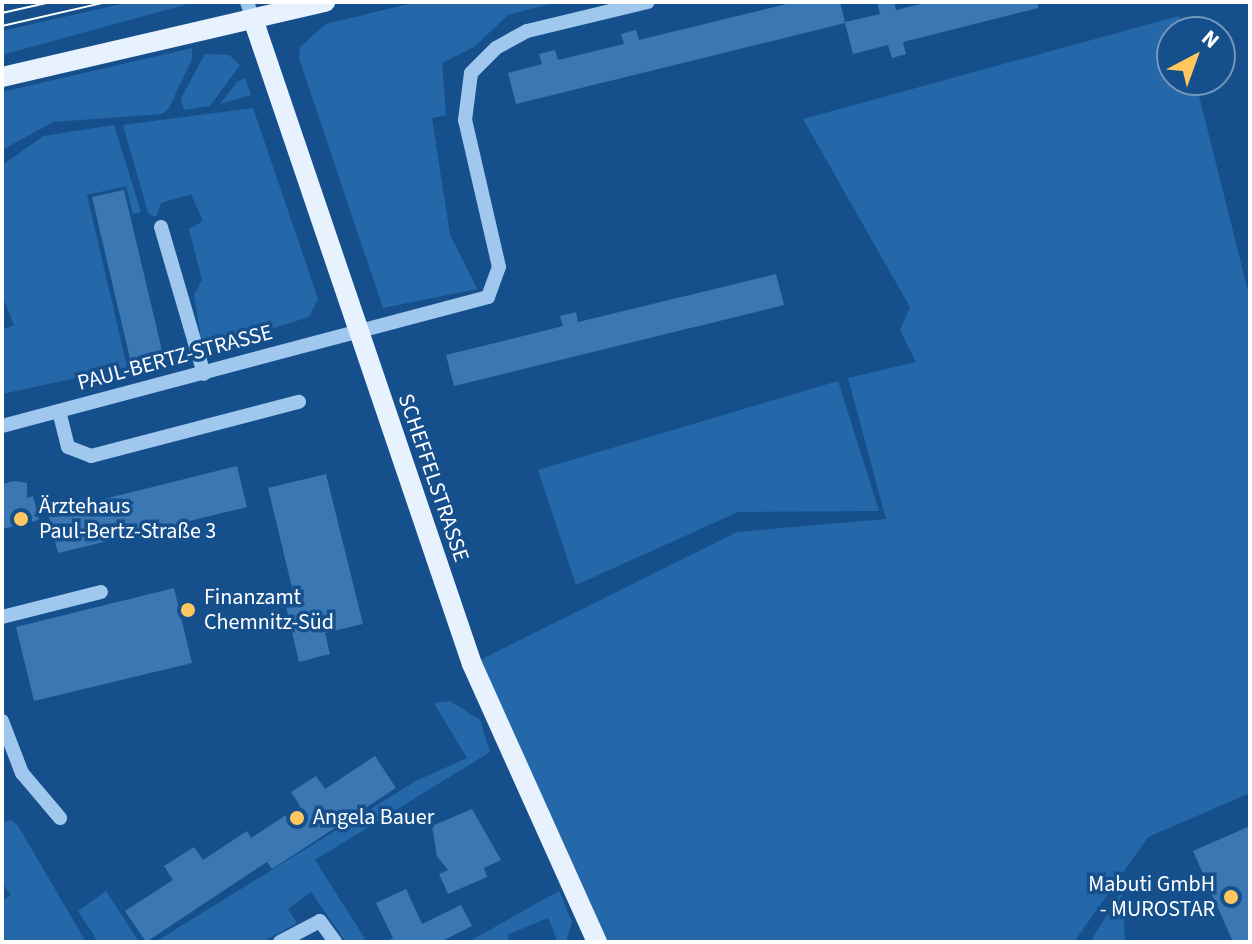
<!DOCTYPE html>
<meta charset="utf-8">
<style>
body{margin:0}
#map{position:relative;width:1252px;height:944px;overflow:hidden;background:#16508c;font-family:"Source Sans 3",sans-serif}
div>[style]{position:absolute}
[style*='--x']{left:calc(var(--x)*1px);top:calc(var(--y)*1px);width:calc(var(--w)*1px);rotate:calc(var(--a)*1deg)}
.green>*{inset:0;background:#2568a9}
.building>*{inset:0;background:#3a77b3}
.minor>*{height:14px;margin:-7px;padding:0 7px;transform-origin:7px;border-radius:7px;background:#a0c8ef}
.major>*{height:20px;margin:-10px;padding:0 10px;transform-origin:10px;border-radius:10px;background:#e8f2ff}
.tram>*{height:2px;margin:-1px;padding:0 1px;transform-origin:1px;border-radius:1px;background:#fff}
.dots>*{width:22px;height:22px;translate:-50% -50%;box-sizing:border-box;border:4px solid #16508c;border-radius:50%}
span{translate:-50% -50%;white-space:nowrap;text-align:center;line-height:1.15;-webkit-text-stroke:7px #16508c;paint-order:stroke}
.street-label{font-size:22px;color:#fff}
.poi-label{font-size:22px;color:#fff}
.left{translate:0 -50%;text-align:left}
.right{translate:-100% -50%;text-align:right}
.frame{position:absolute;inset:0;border:4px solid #fff;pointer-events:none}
.north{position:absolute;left:1156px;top:16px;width:80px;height:80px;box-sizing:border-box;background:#16508c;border:2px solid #7396ba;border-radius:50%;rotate:41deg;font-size:22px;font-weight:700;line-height:32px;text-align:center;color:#fff}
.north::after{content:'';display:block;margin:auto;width:28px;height:36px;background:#ffc75e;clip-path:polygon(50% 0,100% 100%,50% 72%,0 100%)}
</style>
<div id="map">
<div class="green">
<div style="clip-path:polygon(130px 2px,195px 2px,2px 55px,2px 31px)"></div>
<div style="clip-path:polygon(417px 2px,557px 2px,508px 15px,474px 47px,442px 63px,446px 115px,432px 118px,450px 235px,477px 289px,383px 308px,299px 58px,300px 47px,326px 24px)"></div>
<div style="clip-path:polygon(1179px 16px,1183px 32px,1172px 32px,1172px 80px,1195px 80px,1250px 299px,1250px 793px,1148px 837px,1074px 942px,597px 942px,472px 664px,737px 532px,886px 519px,848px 378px,916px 362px,900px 330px,910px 307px,803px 119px)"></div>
<div style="clip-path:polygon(192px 48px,192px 59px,169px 108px,162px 114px,53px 122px,2px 150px,2px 92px)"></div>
<div style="clip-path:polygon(205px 54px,229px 55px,240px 65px,210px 106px,184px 110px,181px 98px)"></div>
<div style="clip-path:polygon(245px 78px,251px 95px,220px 104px,237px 82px)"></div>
<div style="clip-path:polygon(253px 108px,318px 299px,309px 317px,209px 348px,201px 338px,194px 295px,202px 280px,189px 229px,203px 221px,191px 194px,161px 203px,156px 217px,148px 213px,123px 125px)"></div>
<div style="clip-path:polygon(114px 125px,141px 212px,133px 214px,126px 186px,87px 195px,127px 367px,2px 394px,2px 330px,14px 325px,2px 295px,2px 165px,44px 136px)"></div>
<div style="clip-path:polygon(838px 381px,879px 511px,738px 512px,576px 585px,538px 470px)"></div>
<div style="clip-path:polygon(450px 701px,480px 720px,490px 752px,315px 860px,367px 942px,346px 942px,311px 892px,288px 909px,297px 923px,262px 942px,155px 942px,416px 781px,467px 758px,434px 703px)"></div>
<div style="clip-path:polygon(11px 820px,18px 826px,86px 942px,2px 942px,2px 901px,11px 895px,2px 882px,2px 823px)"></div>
<div style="clip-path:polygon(106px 891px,139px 942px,98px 942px,78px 911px)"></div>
<div style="clip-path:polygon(559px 891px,572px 922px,566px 942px,558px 942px,548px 918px,507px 935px,510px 942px,468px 942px)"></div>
<div style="clip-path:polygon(1122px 891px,1125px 942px,1090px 942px)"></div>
</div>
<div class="building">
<div style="clip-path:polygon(795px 2px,840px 2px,845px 22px,880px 14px,877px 2px,894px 2px,896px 10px,928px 2px,1038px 2px,1038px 8px,903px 42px,906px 54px,892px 58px,888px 45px,853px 54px,845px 23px,516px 104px,508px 73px,542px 64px,539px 54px,555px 50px,558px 60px,624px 44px,621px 34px,636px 30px,639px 40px)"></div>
<div style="clip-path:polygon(124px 190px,163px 355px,131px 363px,92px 197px)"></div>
<div style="clip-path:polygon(776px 274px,784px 305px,454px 386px,446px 355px,563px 326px,560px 316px,576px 312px,578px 322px)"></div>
<div style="clip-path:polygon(237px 466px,247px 507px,58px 553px,48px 513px)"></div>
<div style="clip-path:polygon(326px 474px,363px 624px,325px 633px,330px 654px,299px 662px,285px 602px,295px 600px,268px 488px)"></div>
<div style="clip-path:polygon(14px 481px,27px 483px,27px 498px,33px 496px,39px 520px,2px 529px,2px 484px)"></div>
<div style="clip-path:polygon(174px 588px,192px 663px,34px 701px,16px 627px)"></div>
<div style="clip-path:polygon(375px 756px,396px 788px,272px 869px,267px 862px,146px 942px,125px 911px,173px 880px,164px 866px,194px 847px,203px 860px,247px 831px,251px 838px,300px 806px,291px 792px,316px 776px,325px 789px)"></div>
<div style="clip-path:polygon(472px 809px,501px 860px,484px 868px,487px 877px,448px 894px,439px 874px,448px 870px,437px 856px,432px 826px)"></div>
<div style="clip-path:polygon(1250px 826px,1250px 942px,1233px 942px,1193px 851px)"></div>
<div style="clip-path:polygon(406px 889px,422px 924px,461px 905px,472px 926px,440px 942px,386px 942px,393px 938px,376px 903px)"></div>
</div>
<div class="minor">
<div style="--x:247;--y:2;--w:18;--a:71"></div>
<div style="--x:161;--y:227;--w:153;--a:73.7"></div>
<div style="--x:59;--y:411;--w:37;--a:76"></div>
<div style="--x:68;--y:447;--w:25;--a:21"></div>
<div style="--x:91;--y:456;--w:215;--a:-14.6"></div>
<div style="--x:2;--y:426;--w:503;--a:-14.87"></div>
<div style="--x:488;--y:297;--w:32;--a:-70"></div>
<div style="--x:499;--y:267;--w:151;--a:-103"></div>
<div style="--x:465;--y:120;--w:47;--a:-82.7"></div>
<div style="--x:471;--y:73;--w:35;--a:-45"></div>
<div style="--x:496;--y:48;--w:35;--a:-29"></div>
<div style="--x:527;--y:31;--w:124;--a:-13.5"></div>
<div style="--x:2;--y:617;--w:102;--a:-14.2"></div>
<div style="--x:2;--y:721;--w:56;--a:69"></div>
<div style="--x:22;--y:773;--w:59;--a:49.8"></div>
<div style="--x:280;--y:942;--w:45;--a:-27.7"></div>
<div style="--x:320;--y:921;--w:26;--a:54"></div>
</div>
<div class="major">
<div style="--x:253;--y:19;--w:681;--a:71.25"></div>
<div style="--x:472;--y:664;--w:305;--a:65.8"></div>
<div style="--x:2;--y:77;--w:332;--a:-13.1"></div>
</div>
<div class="tram">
<div style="--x:2;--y:13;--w:50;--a:-12.7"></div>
<div style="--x:2;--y:26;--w:108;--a:-12.9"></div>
</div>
<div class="dots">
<div style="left:21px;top:519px;background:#ffc75e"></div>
<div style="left:188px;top:610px;background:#ffc75e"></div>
<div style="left:297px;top:818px;background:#ffc75e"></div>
<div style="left:1231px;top:897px;background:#ffc75e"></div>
</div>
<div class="street-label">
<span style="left:175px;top:358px;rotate:-15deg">PAUL-BERTZ-STRASSE</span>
<span style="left:433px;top:478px;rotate:71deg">SCHEFFELSTRASSE</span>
</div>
<div class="poi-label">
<span class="left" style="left:39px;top:519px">Ärztehaus<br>Paul-Bertz-Straße 3</span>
<span class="left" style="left:204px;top:610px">Finanzamt<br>Chemnitz-Süd</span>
<span class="left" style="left:313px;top:818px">Angela Bauer</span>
<span class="right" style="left:1215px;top:897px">Mabuti GmbH<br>- MUROSTAR</span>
</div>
<div class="frame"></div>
<div class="north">N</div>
</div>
